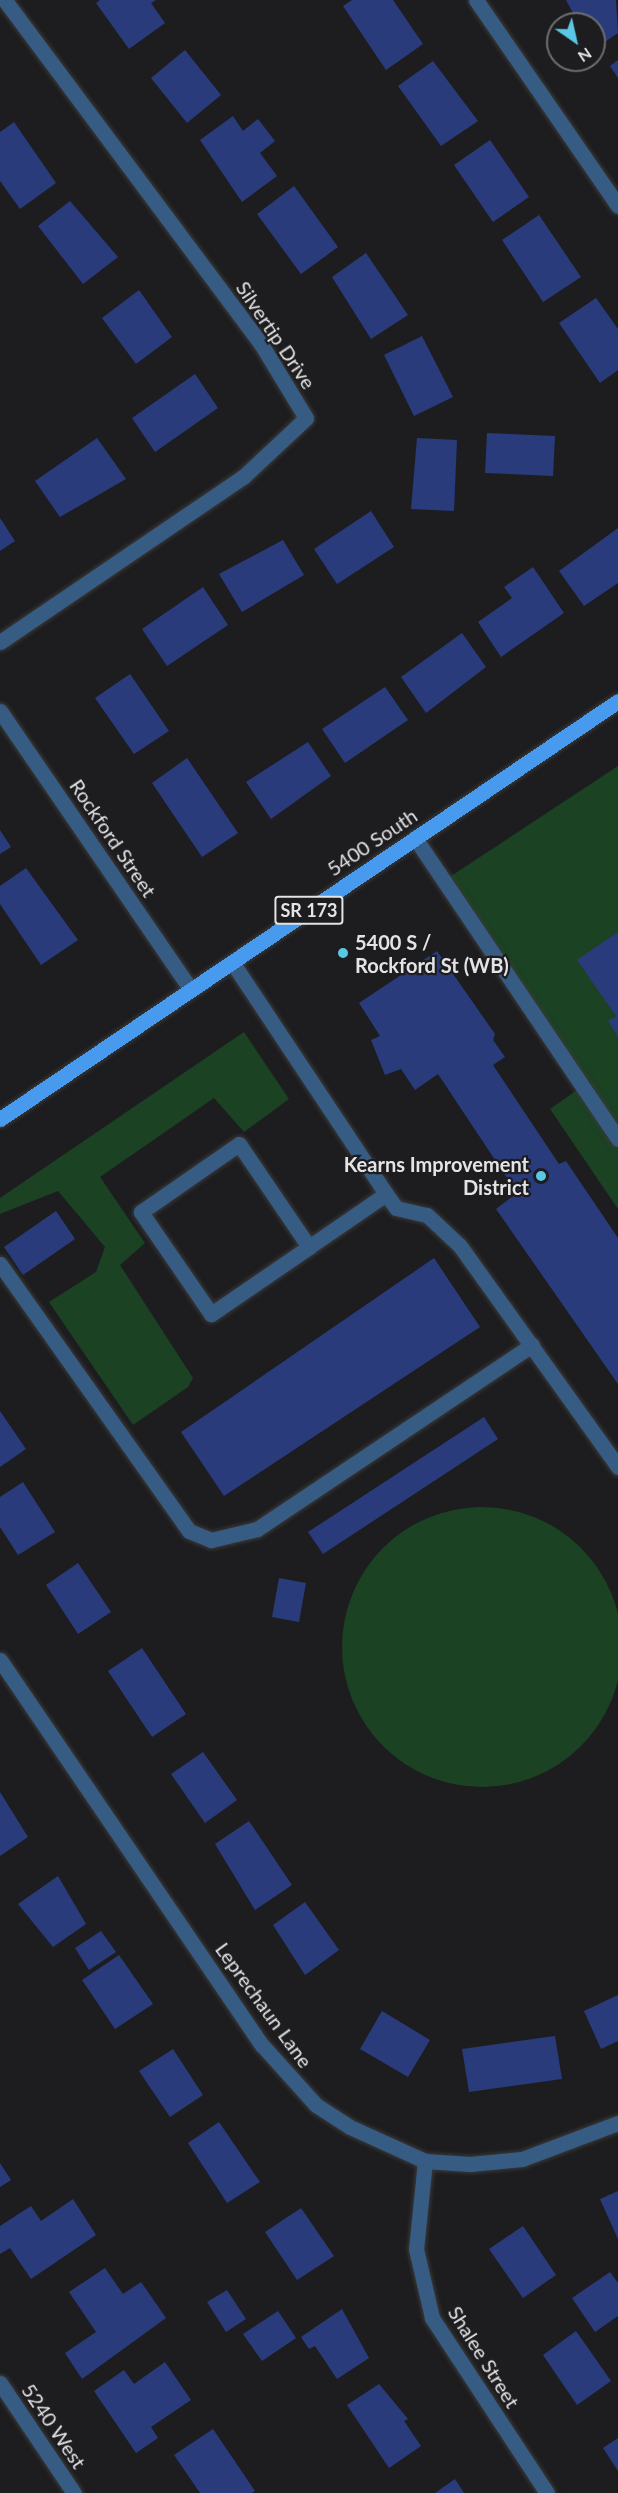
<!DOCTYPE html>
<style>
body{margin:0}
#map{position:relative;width:618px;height:2493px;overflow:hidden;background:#1d1d1f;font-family:Lato,sans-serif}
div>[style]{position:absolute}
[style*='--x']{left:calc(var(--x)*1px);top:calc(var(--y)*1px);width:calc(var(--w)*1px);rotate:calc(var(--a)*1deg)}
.green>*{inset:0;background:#1a4223}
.round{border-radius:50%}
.building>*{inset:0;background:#2a3b7c}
.roads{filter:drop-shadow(0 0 2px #39393b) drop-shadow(0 0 2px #39393b)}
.minor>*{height:15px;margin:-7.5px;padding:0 7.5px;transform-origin:7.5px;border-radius:7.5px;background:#375c84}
.major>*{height:15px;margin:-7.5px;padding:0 7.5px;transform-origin:7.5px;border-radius:7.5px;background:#479aed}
.dots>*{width:16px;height:16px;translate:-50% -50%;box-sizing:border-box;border:3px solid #1d1d1f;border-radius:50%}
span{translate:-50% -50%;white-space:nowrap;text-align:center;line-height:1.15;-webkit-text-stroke:4.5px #1d1d1f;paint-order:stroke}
.shield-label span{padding:2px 4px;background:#1d1d1f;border:2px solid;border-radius:4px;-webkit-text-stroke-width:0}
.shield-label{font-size:18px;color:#e4e4e6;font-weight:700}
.street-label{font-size:20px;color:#e4e4e6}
.poi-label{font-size:20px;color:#e4e4e6;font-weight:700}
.left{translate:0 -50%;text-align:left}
.right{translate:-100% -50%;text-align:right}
.north{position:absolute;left:546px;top:12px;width:60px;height:60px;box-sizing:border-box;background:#1d1d1f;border:2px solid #6d6d6f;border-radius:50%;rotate:146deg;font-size:16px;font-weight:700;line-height:24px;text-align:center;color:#e4e4e6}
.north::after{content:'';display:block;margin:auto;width:21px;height:27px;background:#59c8e4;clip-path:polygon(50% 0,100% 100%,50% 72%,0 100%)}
</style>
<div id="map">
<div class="green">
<div style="clip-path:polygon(618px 766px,618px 1209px,550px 1109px,577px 1090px,439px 884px)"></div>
<div style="clip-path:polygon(244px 1032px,289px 1099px,244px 1132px,214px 1098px,100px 1177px,145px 1243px,120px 1265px,193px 1378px,188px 1387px,133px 1425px,49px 1302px,96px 1272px,105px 1247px,58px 1191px,0 1214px,0 1198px)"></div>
<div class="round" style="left:342px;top:1507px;width:280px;height:280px"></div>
</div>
<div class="building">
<div style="clip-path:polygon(100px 0,156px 0,151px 3px,165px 23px,129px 49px,96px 3px)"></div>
<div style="clip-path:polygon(352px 0,393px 0,423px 44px,386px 70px,343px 6px)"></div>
<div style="clip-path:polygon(566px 0,616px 0,618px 33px,596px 48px,594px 24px,579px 24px)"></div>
<div style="clip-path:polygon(185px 50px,221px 95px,187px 123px,151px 78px)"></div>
<div style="clip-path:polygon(618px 60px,618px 78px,610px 66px)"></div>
<div style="clip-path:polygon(433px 61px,478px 121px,441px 146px,398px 86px)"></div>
<div style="clip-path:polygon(233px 116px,243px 131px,258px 119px,275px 141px,260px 153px,277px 176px,242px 202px,200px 140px)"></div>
<div style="clip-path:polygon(14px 122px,56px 183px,20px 209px,0 181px,0 132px)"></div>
<div style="clip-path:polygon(490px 140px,529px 197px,493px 222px,454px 165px)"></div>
<div style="clip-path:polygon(294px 186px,338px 247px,301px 274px,257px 214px)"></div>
<div style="clip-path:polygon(70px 201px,118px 257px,83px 284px,38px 226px)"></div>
<div style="clip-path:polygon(539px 215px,581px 277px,543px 302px,502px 240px)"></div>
<div style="clip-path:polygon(366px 253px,408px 315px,371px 339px,332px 277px)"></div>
<div style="clip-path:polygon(139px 290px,172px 337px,136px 364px,102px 318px)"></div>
<div style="clip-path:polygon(596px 298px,618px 329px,618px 370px,600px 383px,559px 323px)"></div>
<div style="clip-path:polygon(422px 336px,453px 397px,414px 416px,384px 355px)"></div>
<div style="clip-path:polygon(195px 374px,218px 408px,155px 452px,132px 418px)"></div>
<div style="clip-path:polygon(487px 433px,555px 436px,553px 476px,485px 473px)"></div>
<div style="clip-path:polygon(97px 438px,126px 479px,60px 517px,35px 481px)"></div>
<div style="clip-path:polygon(417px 438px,457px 440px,454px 511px,411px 509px)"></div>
<div style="clip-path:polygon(371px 511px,394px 547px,337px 584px,314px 549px)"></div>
<div style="clip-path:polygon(0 518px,15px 541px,0 551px)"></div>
<div style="clip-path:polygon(618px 528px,618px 583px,584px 606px,559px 571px)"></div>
<div style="clip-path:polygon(283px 540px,304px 575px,242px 612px,219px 574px)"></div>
<div style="clip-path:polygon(533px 567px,564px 613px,501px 657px,478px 622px,512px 598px,504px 587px)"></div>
<div style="clip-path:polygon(203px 587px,228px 625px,167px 666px,142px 629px)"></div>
<div style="clip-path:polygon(462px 633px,486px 667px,426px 713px,401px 677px)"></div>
<div style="clip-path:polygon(130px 674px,169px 731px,134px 754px,95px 698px)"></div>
<div style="clip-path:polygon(385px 687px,408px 720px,345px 763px,322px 729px)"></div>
<div style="clip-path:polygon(308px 742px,331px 776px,271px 819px,246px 782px)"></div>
<div style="clip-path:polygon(187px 758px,238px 833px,202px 857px,152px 783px)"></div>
<div style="clip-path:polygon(0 830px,11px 847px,0 854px)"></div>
<div style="clip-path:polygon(26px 868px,78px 940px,41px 965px,0 904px,0 886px)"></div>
<div style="clip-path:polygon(618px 932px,618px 1037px,608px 1021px,616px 1016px,577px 960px)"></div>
<div style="clip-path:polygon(437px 951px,495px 1034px,493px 1040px,505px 1057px,493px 1065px,559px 1164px,566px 1161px,618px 1238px,618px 1384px,496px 1209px,517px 1193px,438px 1074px,415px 1090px,401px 1069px,385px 1075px,371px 1040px,380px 1036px,359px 1003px)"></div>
<div style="clip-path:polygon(56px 1211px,75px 1239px,23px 1275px,4px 1247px)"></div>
<div style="clip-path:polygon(434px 1258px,480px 1327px,224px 1496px,181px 1432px)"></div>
<div style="clip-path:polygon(0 1411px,26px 1449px,0 1467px)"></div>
<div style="clip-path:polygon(484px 1417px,498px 1439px,323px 1554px,308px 1532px)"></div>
<div style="clip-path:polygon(23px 1482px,55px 1532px,18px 1555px,0 1527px,0 1497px)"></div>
<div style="clip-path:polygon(78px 1563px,111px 1612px,78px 1634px,46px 1585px)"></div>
<div style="clip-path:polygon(279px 1578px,306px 1583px,299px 1622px,272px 1617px)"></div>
<div style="clip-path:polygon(142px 1648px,186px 1714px,152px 1737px,108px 1671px)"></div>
<div style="clip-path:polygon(203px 1752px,237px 1800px,205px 1823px,171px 1774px)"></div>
<div style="clip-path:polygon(0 1792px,28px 1837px,0 1856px)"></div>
<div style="clip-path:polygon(249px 1821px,292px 1885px,255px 1910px,215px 1844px)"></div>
<div style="clip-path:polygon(58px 1876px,86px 1924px,53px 1947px,18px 1904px)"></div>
<div style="clip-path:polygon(305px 1902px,339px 1950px,305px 1975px,273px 1925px)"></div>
<div style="clip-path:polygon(101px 1931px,116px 1952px,89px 1970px,75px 1948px)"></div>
<div style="clip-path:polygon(119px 1955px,153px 2004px,115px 2029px,82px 1980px)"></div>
<div style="clip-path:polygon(618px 1995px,618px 2041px,601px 2049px,584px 2011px)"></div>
<div style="clip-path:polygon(382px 2011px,430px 2040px,408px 2077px,360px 2049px)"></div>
<div style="clip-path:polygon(555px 2036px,562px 2079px,469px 2092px,462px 2049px)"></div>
<div style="clip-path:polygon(173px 2049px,203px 2095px,170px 2117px,139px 2071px)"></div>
<div style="clip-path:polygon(219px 2122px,260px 2182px,227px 2203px,188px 2143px)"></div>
<div style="clip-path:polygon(0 2163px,11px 2180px,0 2187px)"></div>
<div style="clip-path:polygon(618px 2191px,618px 2239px,600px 2199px)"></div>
<div style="clip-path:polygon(73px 2199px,96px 2235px,31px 2279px,10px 2248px,0 2254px,0 2226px,31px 2206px,41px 2221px)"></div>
<div style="clip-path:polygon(301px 2208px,334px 2256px,297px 2280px,265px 2232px)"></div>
<div style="clip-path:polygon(523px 2226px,556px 2275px,523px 2298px,489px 2249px)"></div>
<div style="clip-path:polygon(105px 2268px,123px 2294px,141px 2282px,166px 2318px,82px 2379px,65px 2353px,96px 2332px,69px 2292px)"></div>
<div style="clip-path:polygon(610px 2272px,618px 2283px,618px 2316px,595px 2332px,572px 2298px)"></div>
<div style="clip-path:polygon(227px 2290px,246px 2319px,226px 2332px,207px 2302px)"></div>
<div style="clip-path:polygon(342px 2309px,369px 2358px,337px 2379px,315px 2346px,309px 2349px,301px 2337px)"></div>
<div style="clip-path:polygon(278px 2311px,296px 2338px,262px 2361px,243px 2334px)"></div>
<div style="clip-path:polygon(576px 2331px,611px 2381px,577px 2405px,543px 2355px)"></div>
<div style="clip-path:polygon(165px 2362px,191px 2400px,151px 2427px,158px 2438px,136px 2453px,94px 2391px,124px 2370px,134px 2384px)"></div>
<div style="clip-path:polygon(379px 2384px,408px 2419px,404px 2421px,421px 2446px,389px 2468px,347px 2405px)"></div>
<div style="clip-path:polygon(213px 2429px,255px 2491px,252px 2493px,200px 2493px,174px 2455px)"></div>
<div style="clip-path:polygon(618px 2438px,618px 2471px,603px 2448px)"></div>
<div style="clip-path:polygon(455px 2479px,464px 2493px,435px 2493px)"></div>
</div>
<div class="roads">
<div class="minor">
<div style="--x:476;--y:0;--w:250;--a:55.4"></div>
<div style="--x:0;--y:642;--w:294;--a:-34.2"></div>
<div style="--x:243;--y:477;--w:86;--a:-43.1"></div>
<div style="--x:306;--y:418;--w:87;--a:-121.3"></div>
<div style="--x:261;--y:344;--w:429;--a:-126.7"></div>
<div style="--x:0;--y:711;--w:338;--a:55.6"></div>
<div style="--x:415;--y:838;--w:363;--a:56"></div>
<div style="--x:232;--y:962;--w:278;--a:56.4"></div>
<div style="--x:386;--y:1194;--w:93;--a:145.5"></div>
<div style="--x:309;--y:1247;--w:119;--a:145.6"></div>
<div style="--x:211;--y:1314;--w:124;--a:-124.5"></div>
<div style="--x:141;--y:1212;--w:119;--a:-34.8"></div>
<div style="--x:239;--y:1144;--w:125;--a:55.8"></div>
<div style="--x:386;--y:1194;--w:17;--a:54"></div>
<div style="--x:396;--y:1208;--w:32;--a:13"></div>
<div style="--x:427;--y:1215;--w:45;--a:43.2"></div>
<div style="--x:460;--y:1246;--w:272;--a:54.4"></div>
<div style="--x:0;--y:1264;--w:327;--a:54.7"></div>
<div style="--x:189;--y:1531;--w:24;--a:22"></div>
<div style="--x:211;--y:1540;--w:47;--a:-13.4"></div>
<div style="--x:257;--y:1529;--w:331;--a:-33.8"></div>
<div style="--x:0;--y:1660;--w:466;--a:55.8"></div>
<div style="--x:262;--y:2045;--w:81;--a:48"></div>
<div style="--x:316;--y:2105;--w:40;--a:32.9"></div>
<div style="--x:350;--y:2127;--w:82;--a:24.4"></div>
<div style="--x:425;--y:2161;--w:45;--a:3.8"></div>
<div style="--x:470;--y:2164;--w:52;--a:-5.5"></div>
<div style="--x:522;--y:2159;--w:103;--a:-20.6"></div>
<div style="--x:425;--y:2161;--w:88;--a:95.8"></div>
<div style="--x:416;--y:2249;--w:71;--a:76.9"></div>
<div style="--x:432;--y:2318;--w:209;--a:56.7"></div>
<div style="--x:0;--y:2383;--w:133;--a:56.1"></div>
</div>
<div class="major">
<div style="--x:0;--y:1119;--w:746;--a:-34.07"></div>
</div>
</div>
<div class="dots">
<div style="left:343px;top:953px;background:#59c8e4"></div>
<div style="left:541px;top:1176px;background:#59c8e4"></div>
</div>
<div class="shield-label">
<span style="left:309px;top:910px">SR 173</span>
</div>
<div class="street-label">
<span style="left:276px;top:335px;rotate:56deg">Silvertip Drive</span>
<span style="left:113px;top:838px;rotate:56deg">Rockford Street</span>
<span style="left:372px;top:842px;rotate:-34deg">5400 South</span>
<span style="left:264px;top:2005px;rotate:54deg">Leprechaun Lane</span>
<span style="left:484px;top:2357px;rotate:58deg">Shalee Street</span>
<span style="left:54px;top:2426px;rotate:56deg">5240 West</span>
</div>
<div class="poi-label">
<span class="left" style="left:355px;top:954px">5400 S /<br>Rockford St (WB)</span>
<span class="right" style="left:529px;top:1176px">Kearns Improvement<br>District</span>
</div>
<div class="north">N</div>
</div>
